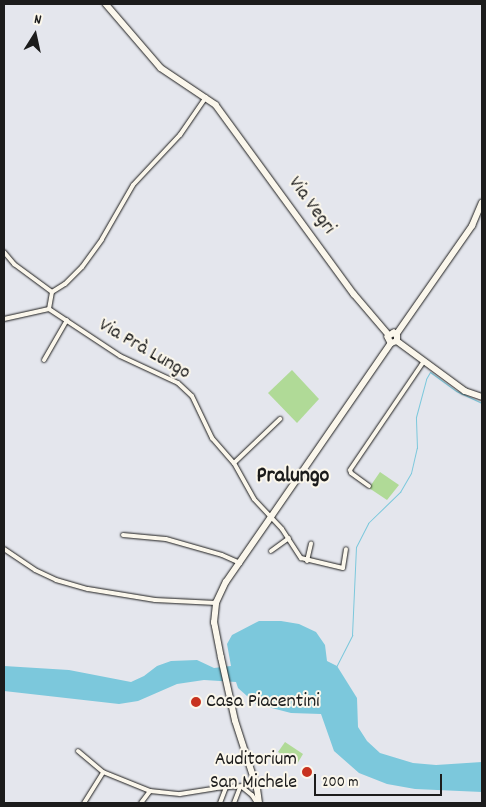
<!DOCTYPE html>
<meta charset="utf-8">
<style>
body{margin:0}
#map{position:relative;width:486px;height:807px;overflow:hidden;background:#e4e6ed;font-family:Dekko,sans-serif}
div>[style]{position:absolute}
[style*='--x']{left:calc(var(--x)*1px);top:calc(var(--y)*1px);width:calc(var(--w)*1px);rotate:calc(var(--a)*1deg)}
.green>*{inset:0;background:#b0da97}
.water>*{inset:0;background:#7cc8dc}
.stream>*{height:1px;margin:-0.5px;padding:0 0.5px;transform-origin:0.5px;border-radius:0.5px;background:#7cc8dc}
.roads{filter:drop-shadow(0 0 1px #1c1c1c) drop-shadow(0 0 1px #1c1c1c)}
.street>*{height:4px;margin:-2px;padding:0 2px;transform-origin:2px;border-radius:2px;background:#fbf7ec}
.secondary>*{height:5.5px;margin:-2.75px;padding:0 2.75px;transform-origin:2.75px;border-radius:2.75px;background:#fbf7ec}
.dots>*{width:14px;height:14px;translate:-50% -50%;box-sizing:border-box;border:2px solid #fbf7ec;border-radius:50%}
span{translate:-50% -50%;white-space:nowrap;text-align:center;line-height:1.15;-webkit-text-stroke:4px #fbf7ec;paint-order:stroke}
.street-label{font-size:20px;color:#1c1c1c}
.poi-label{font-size:20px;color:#1c1c1c}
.left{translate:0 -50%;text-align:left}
.right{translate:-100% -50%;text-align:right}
.quarter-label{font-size:22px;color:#1c1c1c;font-weight:700}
.frame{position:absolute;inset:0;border:5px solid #1c1c1c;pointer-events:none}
.north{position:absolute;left:10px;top:10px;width:50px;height:50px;-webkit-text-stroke:4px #fbf7ec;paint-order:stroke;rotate:10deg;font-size:14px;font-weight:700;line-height:20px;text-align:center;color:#1c1c1c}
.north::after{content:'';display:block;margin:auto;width:18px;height:22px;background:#1c1c1c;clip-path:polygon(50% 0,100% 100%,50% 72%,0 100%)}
.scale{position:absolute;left:314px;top:774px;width:128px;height:22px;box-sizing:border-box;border:2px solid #1c1c1c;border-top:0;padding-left:6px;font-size:15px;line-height:18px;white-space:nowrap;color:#1c1c1c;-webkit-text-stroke:4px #fbf7ec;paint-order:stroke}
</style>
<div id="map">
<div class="green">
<div style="clip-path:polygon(292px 370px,319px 399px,297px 423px,268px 393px)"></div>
<div style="clip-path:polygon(380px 472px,399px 485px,387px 500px,369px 488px)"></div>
<div style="clip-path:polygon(285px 742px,303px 754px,297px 764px,278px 752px)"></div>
</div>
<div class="water">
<div style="clip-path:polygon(259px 621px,281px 621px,299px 624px,316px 632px,325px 645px,327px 661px,337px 666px,357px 698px,358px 727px,367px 741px,380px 753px,413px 763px,436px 765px,482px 762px,482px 792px,415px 789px,387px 784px,359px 773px,334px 751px,321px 714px,291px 713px,256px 704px,238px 688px,236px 682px,204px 680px,177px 684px,138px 701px,119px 704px,4px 691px,4px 666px,69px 670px,131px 682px,144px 676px,157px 666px,171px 661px,197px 660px,214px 668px,231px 666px,227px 644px,232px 635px)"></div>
</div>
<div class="stream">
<div style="--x:336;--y:667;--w:36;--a:-63"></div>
<div style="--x:352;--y:635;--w:88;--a:-87.4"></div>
<div style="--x:356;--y:547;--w:27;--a:-63"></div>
<div style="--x:368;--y:523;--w:45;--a:-44.1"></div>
<div style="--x:400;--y:492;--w:22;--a:-60"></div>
<div style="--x:411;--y:473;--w:26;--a:-77"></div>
<div style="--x:417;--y:448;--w:31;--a:-92"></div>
<div style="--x:416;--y:417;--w:39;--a:-75"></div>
<div style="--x:426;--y:379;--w:8;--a:-60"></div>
<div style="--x:430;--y:372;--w:32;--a:36"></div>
<div style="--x:456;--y:391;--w:29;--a:25"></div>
</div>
<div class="roads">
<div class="street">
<div style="--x:4;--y:252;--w:16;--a:50"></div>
<div style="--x:14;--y:264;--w:47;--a:36.4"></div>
<div style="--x:49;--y:309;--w:17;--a:-80"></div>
<div style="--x:52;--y:292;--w:15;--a:-32"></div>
<div style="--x:65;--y:284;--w:24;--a:-45"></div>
<div style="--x:82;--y:267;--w:34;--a:-54"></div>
<div style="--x:102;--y:239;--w:62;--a:-60.1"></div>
<div style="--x:133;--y:185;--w:69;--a:-46.8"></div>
<div style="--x:180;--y:135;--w:46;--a:-55.6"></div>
<div style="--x:4;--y:319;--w:46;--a:-12.5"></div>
<div style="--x:49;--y:309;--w:85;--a:33.5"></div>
<div style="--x:120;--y:356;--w:64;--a:25"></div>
<div style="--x:178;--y:383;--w:19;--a:43"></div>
<div style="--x:192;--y:396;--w:47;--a:64.5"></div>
<div style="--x:212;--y:438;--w:33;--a:49"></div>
<div style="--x:234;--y:463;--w:41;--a:60.9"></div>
<div style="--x:254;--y:499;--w:41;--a:47"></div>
<div style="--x:282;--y:529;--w:35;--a:57"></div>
<div style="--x:301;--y:558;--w:43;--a:13.4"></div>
<div style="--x:343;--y:568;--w:19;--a:-81"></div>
<div style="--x:44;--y:360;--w:46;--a:-60.1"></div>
<div style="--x:234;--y:463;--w:64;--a:-43.7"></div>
<div style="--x:369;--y:486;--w:22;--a:-144"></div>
<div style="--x:351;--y:473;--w:3;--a:-108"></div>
<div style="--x:350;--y:470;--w:132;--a:-55.8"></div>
<div style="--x:123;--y:535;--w:43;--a:5.3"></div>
<div style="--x:166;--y:539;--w:58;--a:15.9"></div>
<div style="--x:222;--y:555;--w:20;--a:24"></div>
<div style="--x:4;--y:549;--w:37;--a:34"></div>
<div style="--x:35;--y:570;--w:23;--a:25"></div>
<div style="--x:56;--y:580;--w:33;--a:16"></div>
<div style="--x:88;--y:589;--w:68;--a:9.3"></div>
<div style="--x:155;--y:600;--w:61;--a:2.8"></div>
<div style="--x:271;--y:551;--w:22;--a:-36"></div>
<div style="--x:307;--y:561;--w:18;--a:-77"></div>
<div style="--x:78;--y:751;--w:33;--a:40"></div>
<div style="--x:103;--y:772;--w:51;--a:22"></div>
<div style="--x:150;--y:791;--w:30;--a:6"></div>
<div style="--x:180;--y:794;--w:36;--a:-9"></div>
<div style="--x:216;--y:788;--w:40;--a:-4.3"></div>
<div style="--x:242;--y:787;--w:13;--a:39"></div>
<div style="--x:252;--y:795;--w:9;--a:58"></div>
<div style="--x:84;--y:803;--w:36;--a:-58"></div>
<div style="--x:141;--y:803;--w:15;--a:-53"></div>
<div style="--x:220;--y:803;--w:17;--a:-69"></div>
<div style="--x:234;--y:803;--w:17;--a:-69"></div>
</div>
<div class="secondary">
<div style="--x:106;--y:4;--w:84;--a:49.3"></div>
<div style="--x:161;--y:68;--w:66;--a:33.9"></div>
<div style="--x:216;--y:105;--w:234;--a:53.9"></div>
<div style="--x:354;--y:294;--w:54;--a:49.5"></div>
<div style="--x:396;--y:335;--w:133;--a:-55.1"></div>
<div style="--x:472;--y:226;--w:25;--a:-67"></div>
<div style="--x:397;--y:341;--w:84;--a:36.3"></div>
<div style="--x:465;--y:391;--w:18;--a:19"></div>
<div style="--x:259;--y:803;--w:14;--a:-98"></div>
<div style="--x:257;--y:789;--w:71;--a:-107.9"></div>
<div style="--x:235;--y:721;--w:65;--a:-102.5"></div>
<div style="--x:221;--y:658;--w:36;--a:-101"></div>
<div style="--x:214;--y:623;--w:20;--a:-84"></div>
<div style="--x:216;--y:603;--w:23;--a:-65"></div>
<div style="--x:226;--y:582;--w:79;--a:-55.3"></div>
<div style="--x:271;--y:517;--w:211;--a:-55.4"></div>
<div style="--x:391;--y:343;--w:6;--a:-18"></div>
<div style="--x:397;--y:341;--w:5;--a:-90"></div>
<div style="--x:397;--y:336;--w:4;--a:-135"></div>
<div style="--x:394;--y:333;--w:7;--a:146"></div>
<div style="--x:388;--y:337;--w:7;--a:63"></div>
</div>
</div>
<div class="dots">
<div style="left:196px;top:702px;background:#c8321e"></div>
<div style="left:307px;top:772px;background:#c8321e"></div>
</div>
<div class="street-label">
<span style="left:311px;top:206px;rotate:54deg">Via Vegri</span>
<span style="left:144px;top:350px;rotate:30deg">Via Prà Lungo</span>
</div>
<div class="poi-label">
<span class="left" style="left:206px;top:702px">Casa Piacentini</span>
<span class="right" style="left:297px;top:772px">Auditorium<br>San Michele</span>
</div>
<div class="quarter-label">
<span style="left:293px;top:477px">Pralungo</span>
</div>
<div class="frame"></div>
<div class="north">N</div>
<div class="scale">200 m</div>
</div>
